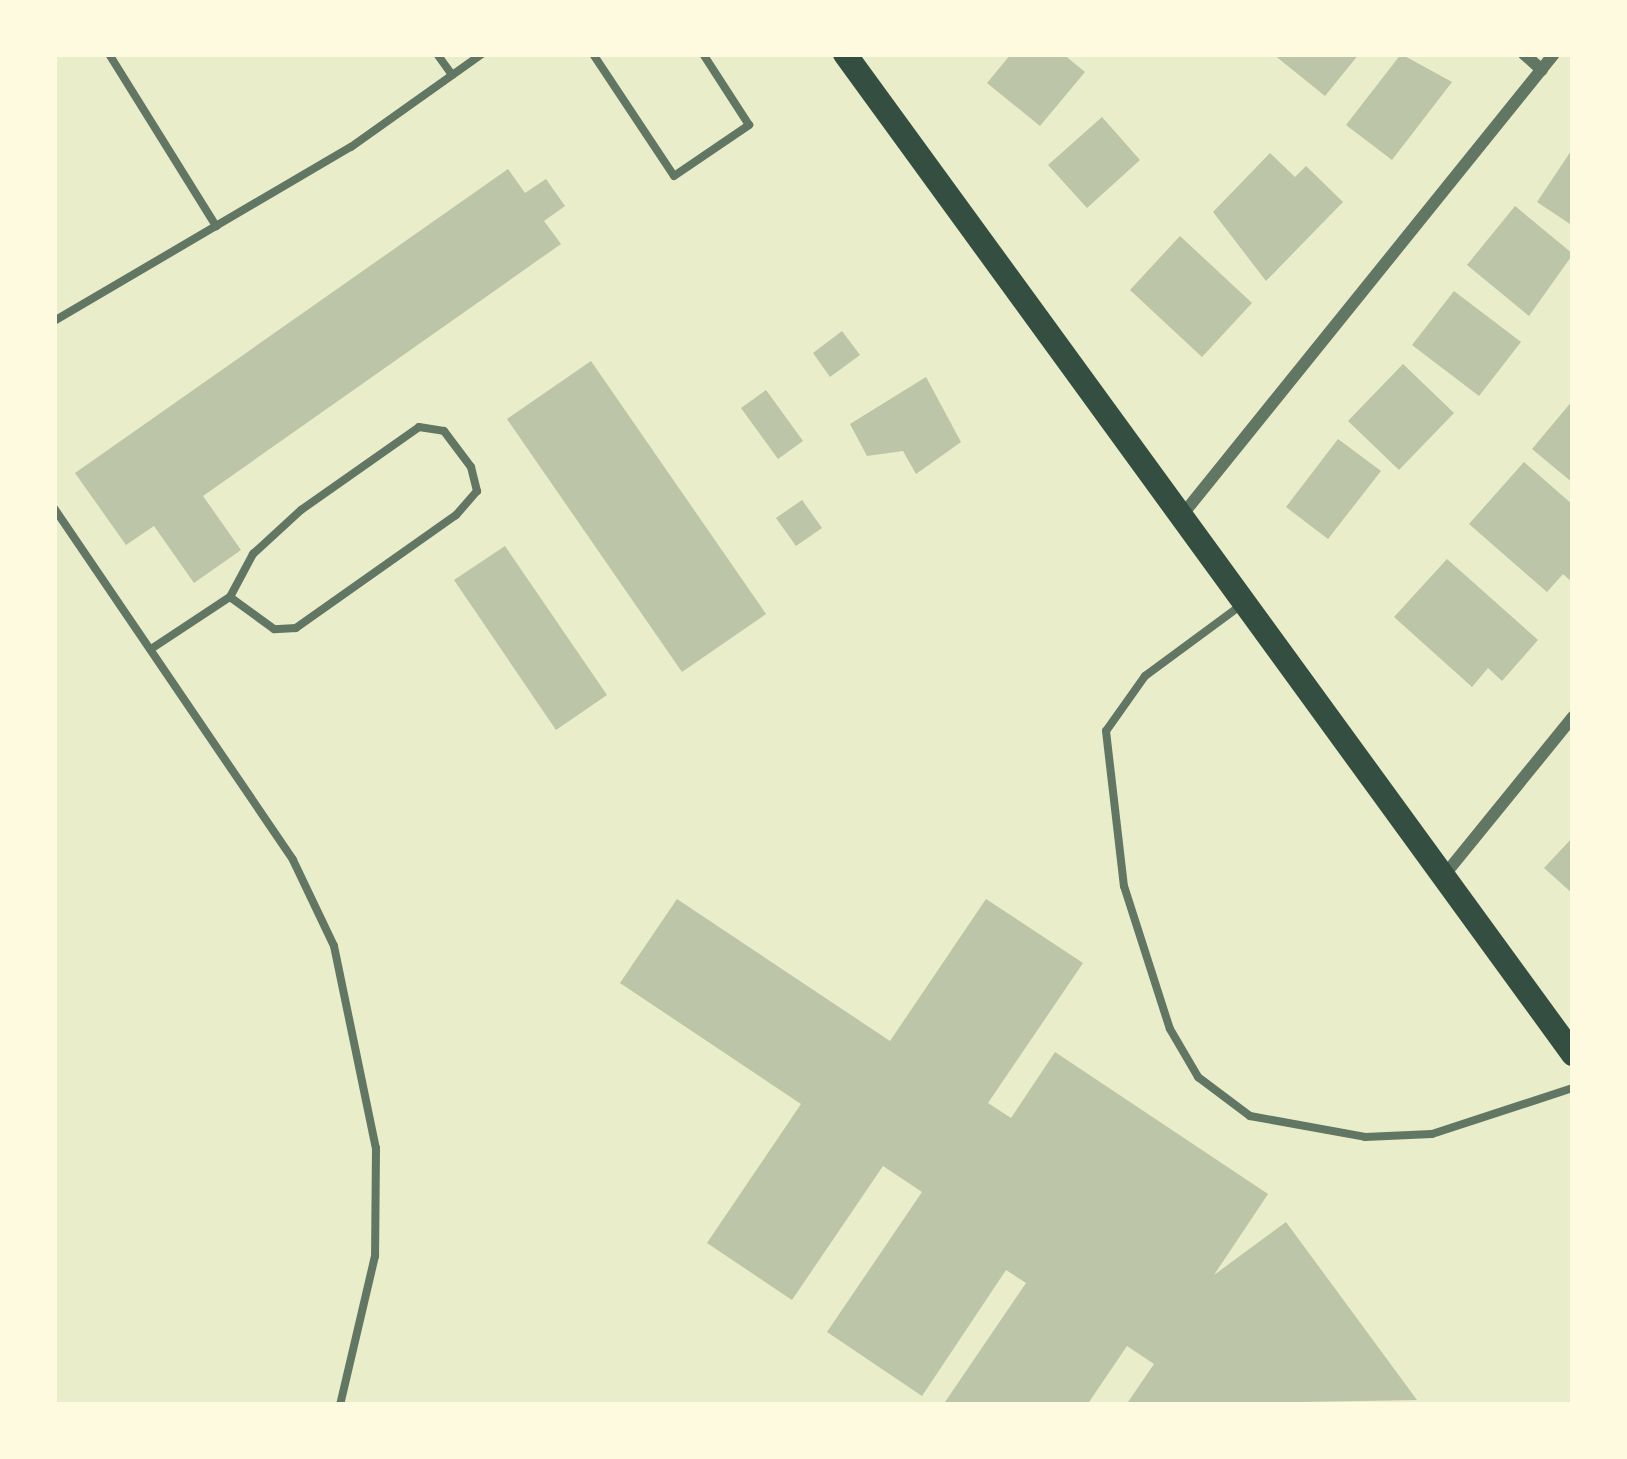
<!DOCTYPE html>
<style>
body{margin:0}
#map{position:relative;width:1627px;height:1459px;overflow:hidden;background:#e9edc9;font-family:Merriweather,serif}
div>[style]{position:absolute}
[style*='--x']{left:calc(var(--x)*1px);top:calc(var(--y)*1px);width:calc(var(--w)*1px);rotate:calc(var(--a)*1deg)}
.building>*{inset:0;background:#bcc5a7}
.service>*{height:8px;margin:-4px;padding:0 4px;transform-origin:4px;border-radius:4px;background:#617663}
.minor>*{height:12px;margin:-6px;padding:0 6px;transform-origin:6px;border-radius:6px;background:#617663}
.secondary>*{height:24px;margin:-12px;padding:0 12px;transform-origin:12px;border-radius:12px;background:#344e41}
span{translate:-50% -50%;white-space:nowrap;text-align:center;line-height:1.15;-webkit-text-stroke:12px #fefae0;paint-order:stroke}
.frame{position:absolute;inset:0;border:57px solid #fefae0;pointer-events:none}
</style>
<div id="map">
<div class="building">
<div style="clip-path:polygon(1011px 54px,1063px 54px,1085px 72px,1040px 126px,987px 83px)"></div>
<div style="clip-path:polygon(1273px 54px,1359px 54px,1325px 96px)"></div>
<div style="clip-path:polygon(1401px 54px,1452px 82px,1392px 160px,1346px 125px)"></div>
<div style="clip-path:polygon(1102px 117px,1140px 160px,1087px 208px,1048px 165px)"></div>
<div style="clip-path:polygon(1573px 148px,1573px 226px,1537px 202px)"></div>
<div style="clip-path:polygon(1270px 153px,1295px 177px,1306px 166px,1343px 202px,1266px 281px,1213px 212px)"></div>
<div style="clip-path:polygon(508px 169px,525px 193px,546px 179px,565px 206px,544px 221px,561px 244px,203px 496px,241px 550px,194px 583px,154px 526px,126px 545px,75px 473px)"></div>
<div style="clip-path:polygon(1515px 206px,1573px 254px,1529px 316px,1467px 265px)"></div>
<div style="clip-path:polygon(1180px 236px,1252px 303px,1202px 357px,1130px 290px)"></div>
<div style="clip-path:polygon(1454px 291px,1521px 342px,1479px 396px,1412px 345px)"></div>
<div style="clip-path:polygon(842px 331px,860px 355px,830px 377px,813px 353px)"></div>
<div style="clip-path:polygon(591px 361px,766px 614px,682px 672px,507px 419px)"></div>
<div style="clip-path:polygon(1403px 364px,1454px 413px,1399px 470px,1348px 421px)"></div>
<div style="clip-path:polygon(926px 377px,961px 442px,916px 474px,903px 451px,867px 456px,850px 424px)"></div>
<div style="clip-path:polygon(766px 390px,803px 441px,778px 459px,741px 408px)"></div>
<div style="clip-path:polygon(1573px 400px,1573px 483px,1532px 449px)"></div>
<div style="clip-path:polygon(1338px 439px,1381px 471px,1328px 539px,1286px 507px)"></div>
<div style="clip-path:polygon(1524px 462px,1573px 505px,1573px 583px,1563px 574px,1547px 592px,1469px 524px)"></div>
<div style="clip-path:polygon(802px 500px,822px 528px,796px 546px,776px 518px)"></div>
<div style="clip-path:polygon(505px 546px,607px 695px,556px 730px,454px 580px)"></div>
<div style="clip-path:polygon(1447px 559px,1538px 640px,1502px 681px,1488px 668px,1472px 687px,1394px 617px)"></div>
<div style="clip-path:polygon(1573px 837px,1573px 894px,1544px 868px)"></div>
<div style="clip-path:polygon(677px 899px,890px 1041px,986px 899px,1083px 963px,988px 1103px,1011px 1118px,1055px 1052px,1268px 1194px,1214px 1275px,1286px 1222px,1417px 1400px,1126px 1405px,1154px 1364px,1127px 1346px,1087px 1405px,943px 1405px,1026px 1283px,1006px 1270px,922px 1396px,827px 1332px,922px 1192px,883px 1166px,792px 1300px,707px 1243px,801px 1104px,620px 983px)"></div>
</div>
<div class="service">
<div style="--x:109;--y:54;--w:203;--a:58.1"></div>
<div style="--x:437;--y:54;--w:26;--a:54"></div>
<div style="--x:593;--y:54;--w:146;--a:56.4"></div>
<div style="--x:674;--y:176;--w:91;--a:-34.2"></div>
<div style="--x:749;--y:125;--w:85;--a:-122.9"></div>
<div style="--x:54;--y:321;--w:344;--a:-30.4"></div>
<div style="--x:351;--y:147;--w:161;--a:-35.4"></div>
<div style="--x:54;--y:508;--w:425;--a:55.8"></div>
<div style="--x:293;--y:860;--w:95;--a:64.5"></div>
<div style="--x:334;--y:946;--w:206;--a:78.3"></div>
<div style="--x:376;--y:1148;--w:108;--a:90.5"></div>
<div style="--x:375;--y:1256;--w:153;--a:103.2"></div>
<div style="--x:1240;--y:606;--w:118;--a:143.6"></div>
<div style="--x:1145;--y:676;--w:67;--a:125.3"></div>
<div style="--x:1106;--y:731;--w:156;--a:83.4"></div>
<div style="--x:1124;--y:886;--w:150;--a:72.2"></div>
<div style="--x:1170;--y:1029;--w:56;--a:59.7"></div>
<div style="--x:1198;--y:1077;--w:65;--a:36.9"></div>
<div style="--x:1250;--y:1116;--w:117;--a:10.3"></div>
<div style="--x:1365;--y:1137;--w:67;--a:-2.6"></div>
<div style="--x:1432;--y:1134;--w:148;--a:-18.1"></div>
<div style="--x:151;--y:649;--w:95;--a:-33.4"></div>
<div style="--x:230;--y:597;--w:49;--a:-61.9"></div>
<div style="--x:253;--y:554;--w:65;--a:-42.5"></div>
<div style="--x:301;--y:510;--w:144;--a:-35.1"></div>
<div style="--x:419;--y:427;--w:25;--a:9"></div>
<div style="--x:444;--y:431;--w:45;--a:53.1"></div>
<div style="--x:471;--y:467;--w:25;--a:76"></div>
<div style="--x:477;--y:491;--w:32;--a:131"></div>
<div style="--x:456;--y:515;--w:196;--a:144.8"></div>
<div style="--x:296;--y:628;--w:22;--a:177"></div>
<div style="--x:274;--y:629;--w:54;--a:-144"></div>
</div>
<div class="minor">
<div style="--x:1524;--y:54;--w:24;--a:42"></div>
<div style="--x:1179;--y:519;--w:597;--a:-51.12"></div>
<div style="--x:1442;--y:878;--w:208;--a:-50.9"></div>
</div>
<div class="secondary">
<div style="--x:845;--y:54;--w:1237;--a:53.95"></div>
</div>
<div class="frame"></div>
</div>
